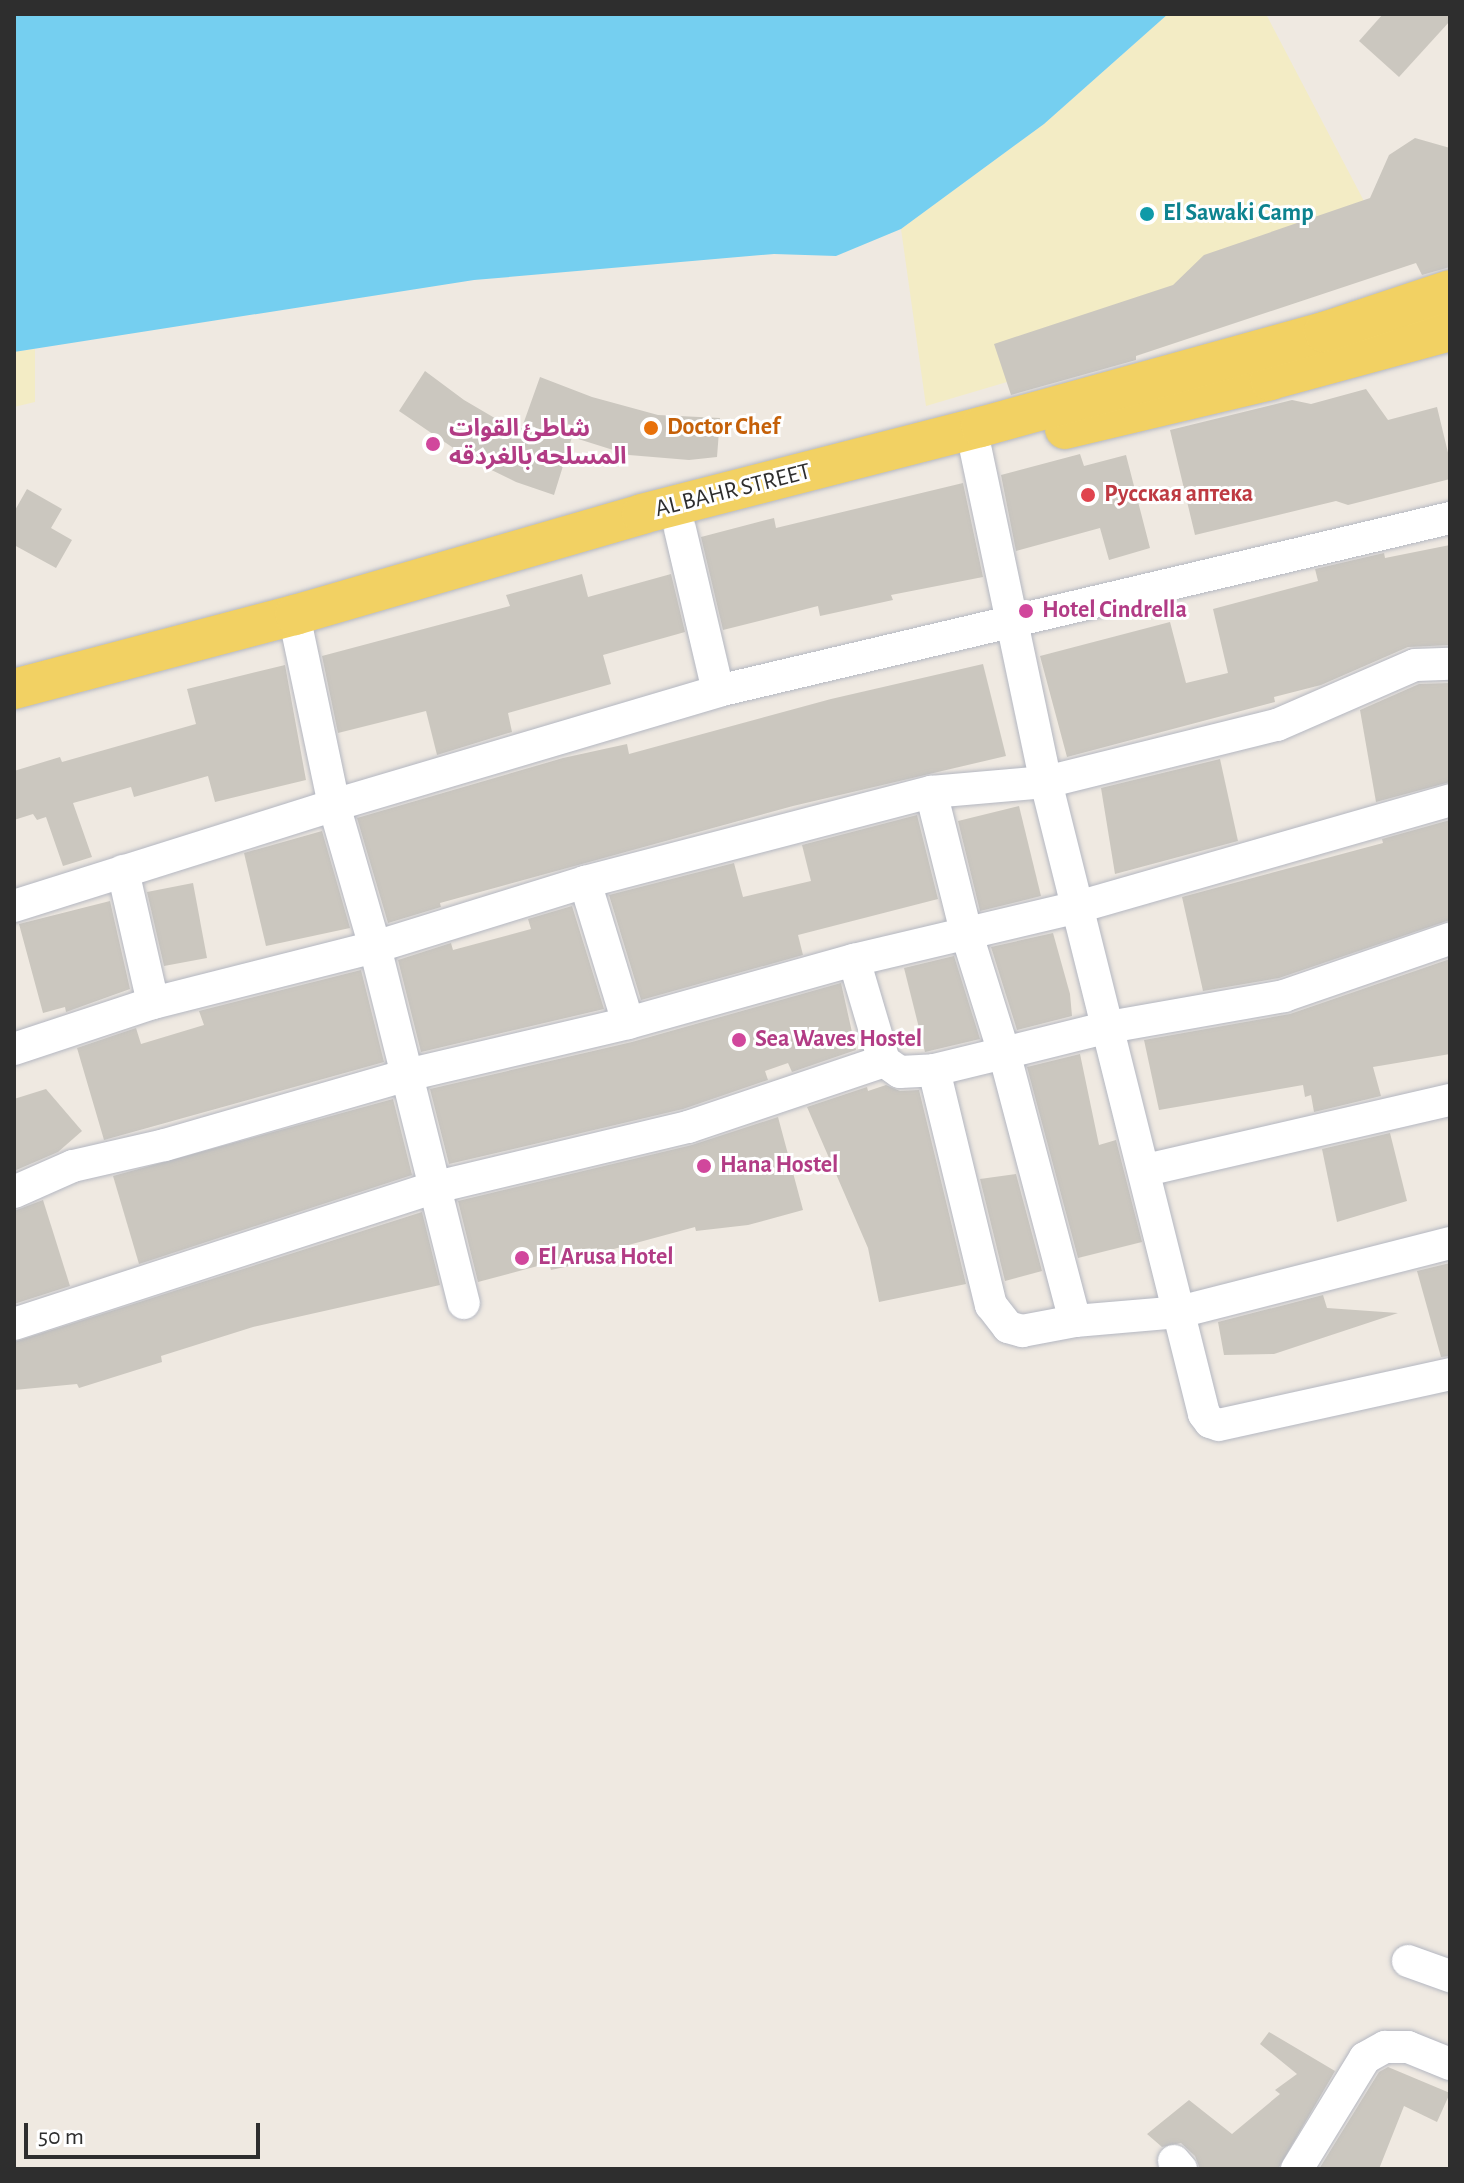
<!DOCTYPE html>
<meta charset="utf-8">
<style>
body{margin:0}
#map{position:relative;width:1464px;height:2183px;overflow:hidden;background:#efe9e1;font-family:"Alegreya Sans","Noto Sans Arabic",sans-serif}
div>[style]{position:absolute}
[style*='--x']{left:calc(var(--x)*1px);top:calc(var(--y)*1px);width:calc(var(--w)*1px);rotate:calc(var(--a)*1deg)}
.sand>*{inset:0;background:#f3ecc5}
.water>*{inset:0;background:#75cff0}
.building>*{inset:0;background:#cbc7bf}
.roads{filter:drop-shadow(0 0 2px #b4b7c1) drop-shadow(0 0 2px #b4b7c1)}
.minor>*{height:32px;margin:-16px;padding:0 16px;transform-origin:16px;border-radius:16px;background:#fff}
.major>*{height:40px;margin:-20px;padding:0 20px;transform-origin:20px;border-radius:20px;background:#f2d163}
.dots>*{width:22px;height:22px;translate:-50% -50%;box-sizing:border-box;border:4px solid #fff;border-radius:50%}
span{translate:-50% -50%;white-space:nowrap;text-align:center;line-height:1.15;-webkit-text-stroke:6px #fff;paint-order:stroke}
.culture-label{font-size:24px;color:#0d838f;font-weight:700}
.left{translate:0 -50%;text-align:left}
.food-label{font-size:24px;color:#c56008;font-weight:700}
.hotel-label{font-size:24px;color:#b23c85;font-weight:700}
.street-label{font-size:24px;color:#2e2e2e}
.health-label{font-size:24px;color:#be3a42;font-weight:700}
.frame{position:absolute;inset:0;border:16px solid #2e2e2e;pointer-events:none}
.scale{position:absolute;left:24px;top:2123px;width:236px;height:36px;box-sizing:border-box;border:4px solid #2e2e2e;border-top:0;padding-left:10px;font-size:24px;line-height:28px;white-space:nowrap;color:#2e2e2e;-webkit-text-stroke:6px #fff;paint-order:stroke}
</style>
<div id="map">
<div class="sand">
<div style="clip-path:polygon(1168px 14px,1266px 14px,1398px 266px,926px 406px,901px 229px,1044px 124px)"></div>
<div style="clip-path:polygon(35px 349px,35px 402px,14px 407px,14px 352px)"></div>
</div>
<div class="water">
<div style="clip-path:polygon(14px 14px,1168px 14px,1044px 124px,901px 229px,836px 256px,774px 254px,474px 280px,14px 352px)"></div>
</div>
<div class="building">
<div style="clip-path:polygon(1383px 14px,1450px 14px,1450px 21px,1399px 77px,1359px 41px)"></div>
<div style="clip-path:polygon(1415px 138px,1450px 148px,1450px 267px,1422px 275px,1416px 263px,1136px 356px,1136px 360px,1011px 395px,994px 344px,1173px 285px,1204px 255px,1370px 198px,1389px 155px)"></div>
<div style="clip-path:polygon(425px 371px,464px 400px,520px 433px,540px 377px,592px 397px,658px 415px,720px 418px,717px 457px,689px 460px,629px 455px,572px 437px,554px 495px,516px 482px,471px 460px,399px 411px)"></div>
<div style="clip-path:polygon(1366px 389px,1388px 420px,1437px 407px,1450px 461px,1450px 479px,1348px 505px,1336px 501px,1195px 535px,1170px 430px,1292px 400px,1311px 404px)"></div>
<div style="clip-path:polygon(1080px 454px,1084px 466px,1126px 455px,1150px 548px,1109px 560px,1100px 528px,1016px 551px,1001px 475px)"></div>
<div style="clip-path:polygon(963px 483px,983px 577px,891px 595px,893px 600px,820px 616px,818px 606px,723px 630px,701px 537px,774px 518px,776px 528px)"></div>
<div style="clip-path:polygon(27px 489px,62px 509px,51px 528px,72px 540px,56px 568px,14px 545px,14px 512px)"></div>
<div style="clip-path:polygon(1450px 545px,1450px 645px,1408px 647px,1321px 685px,1274px 697px,1275px 702px,1067px 757px,1040px 656px,1170px 622px,1186px 683px,1228px 673px,1213px 609px,1318px 581px,1315px 569px,1384px 553px,1385px 558px)"></div>
<div style="clip-path:polygon(582px 574px,588px 597px,671px 574px,685px 632px,603px 655px,611px 684px,508px 713px,512px 732px,437px 755px,426px 711px,338px 733px,322px 656px,510px 606px,506px 595px)"></div>
<div style="clip-path:polygon(983px 664px,1006px 756px,793px 806px,440px 903px,441px 907px,388px 923px,357px 818px,563px 758px,627px 744px,629px 754px,831px 699px)"></div>
<div style="clip-path:polygon(285px 665px,306px 780px,215px 802px,208px 776px,134px 797px,131px 787px,73px 803px,92px 857px,63px 866px,46px 817px,37px 820px,33px 814px,14px 820px,14px 771px,60px 757px,62px 762px,196px 724px,187px 689px)"></div>
<div style="clip-path:polygon(1450px 683px,1450px 782px,1376px 802px,1360px 710px,1419px 684px)"></div>
<div style="clip-path:polygon(1220px 759px,1238px 841px,1115px 874px,1101px 788px)"></div>
<div style="clip-path:polygon(1019px 806px,1041px 896px,980px 911px,958px 821px)"></div>
<div style="clip-path:polygon(917px 815px,938px 899px,798px 935px,803px 955px,641px 1000px,609px 895px,734px 863px,743px 897px,811px 881px,802px 845px)"></div>
<div style="clip-path:polygon(1450px 820px,1450px 920px,1279px 978px,1203px 991px,1182px 897px,1383px 843px,1382px 839px)"></div>
<div style="clip-path:polygon(322px 831px,350px 928px,266px 946px,244px 853px)"></div>
<div style="clip-path:polygon(193px 883px,207px 958px,164px 966px,147px 892px)"></div>
<div style="clip-path:polygon(110px 901px,130px 989px,66px 1012px,65px 1007px,43px 1013px,19px 924px)"></div>
<div style="clip-path:polygon(572px 906px,604px 1009px,421px 1052px,398px 960px,451px 943px,453px 950px,531px 929px,528px 919px)"></div>
<div style="clip-path:polygon(1053px 933px,1070px 994px,1072px 1016px,1017px 1030px,991px 947px)"></div>
<div style="clip-path:polygon(954px 956px,980px 1039px,925px 1052px,904px 968px)"></div>
<div style="clip-path:polygon(1450px 959px,1450px 1054px,1373px 1067px,1381px 1096px,1314px 1112px,1311px 1095px,1305px 1097px,1303px 1085px,1159px 1110px,1144px 1040px,1290px 1014px)"></div>
<div style="clip-path:polygon(361px 970px,384px 1062px,104px 1140px,77px 1048px,136px 1028px,141px 1044px,204px 1025px,199px 1011px)"></div>
<div style="clip-path:polygon(841px 983px,856px 1050px,792px 1072px,788px 1063px,765px 1071px,768px 1080px,683px 1109px,449px 1164px,430px 1089px,632px 1042px)"></div>
<div style="clip-path:polygon(1080px 1054px,1099px 1145px,1116px 1140px,1142px 1242px,1078px 1258px,1027px 1067px)"></div>
<div style="clip-path:polygon(886px 1085px,900px 1091px,919px 1090px,966px 1284px,879px 1302px,868px 1248px,807px 1107px,867px 1087px,868px 1091px)"></div>
<div style="clip-path:polygon(46px 1089px,82px 1131px,58px 1152px,14px 1171px,14px 1099px)"></div>
<div style="clip-path:polygon(393px 1099px,412px 1175px,139px 1264px,113px 1176px)"></div>
<div style="clip-path:polygon(778px 1117px,803px 1210px,748px 1225px,696px 1231px,695px 1227px,610px 1250px,611px 1257px,551px 1270px,549px 1263px,478px 1282px,458px 1201px,692px 1145px)"></div>
<div style="clip-path:polygon(1390px 1133px,1407px 1201px,1337px 1222px,1322px 1149px)"></div>
<div style="clip-path:polygon(1016px 1174px,1042px 1271px,1005px 1281px,980px 1179px)"></div>
<div style="clip-path:polygon(43px 1200px,70px 1286px,14px 1304px,14px 1211px)"></div>
<div style="clip-path:polygon(422px 1212px,440px 1285px,253px 1327px,161px 1356px,162px 1362px,79px 1388px,77px 1384px,14px 1390px,14px 1342px)"></div>
<div style="clip-path:polygon(1450px 1263px,1450px 1356px,1441px 1357px,1417px 1271px)"></div>
<div style="clip-path:polygon(1323px 1295px,1327px 1308px,1398px 1313px,1274px 1354px,1224px 1355px,1218px 1322px)"></div>
<div style="clip-path:polygon(1269px 2032px,1335px 2071px,1278px 2169px,1200px 2169px,1195px 2156px,1181px 2143px,1162px 2147px,1147px 2134px,1189px 2100px,1232px 2134px,1280px 2094px,1275px 2090px,1297px 2074px,1260px 2044px)"></div>
<div style="clip-path:polygon(1388px 2067px,1450px 2093px,1437px 2122px,1404px 2106px,1379px 2169px,1319px 2169px,1379px 2072px)"></div>
</div>
<div class="roads">
<div class="minor">
<div style="--x:976;--y:451;--w:338;--a:78.1"></div>
<div style="--x:1046;--y:782;--w:651;--a:75.96"></div>
<div style="--x:1204;--y:1414;--w:10;--a:53"></div>
<div style="--x:1210;--y:1422;--w:9;--a:18"></div>
<div style="--x:1219;--y:1425;--w:237;--a:-12.4"></div>
<div style="--x:680;--y:529;--w:166;--a:76.8"></div>
<div style="--x:298;--y:634;--w:175;--a:78.1"></div>
<div style="--x:334;--y:805;--w:148;--a:73.9"></div>
<div style="--x:375;--y:947;--w:367;--a:76"></div>
<div style="--x:123;--y:871;--w:135;--a:77.2"></div>
<div style="--x:585;--y:882;--w:147;--a:73"></div>
<div style="--x:14;--y:906;--w:336;--a:-17.5"></div>
<div style="--x:334;--y:805;--w:401;--a:-16.5"></div>
<div style="--x:718;--y:691;--w:752;--a:-13.3"></div>
<div style="--x:14;--y:1049;--w:146;--a:-18.3"></div>
<div style="--x:153;--y:1003;--w:229;--a:-14.2"></div>
<div style="--x:375;--y:947;--w:220;--a:-17.2"></div>
<div style="--x:585;--y:882;--w:358;--a:-14.6"></div>
<div style="--x:931;--y:792;--w:115;--a:-5"></div>
<div style="--x:1046;--y:782;--w:238;--a:-13.9"></div>
<div style="--x:1277;--y:725;--w:150;--a:-23.5"></div>
<div style="--x:1415;--y:665;--w:35;--a:-2"></div>
<div style="--x:884;--y:1061;--w:105;--a:-106.5"></div>
<div style="--x:854;--y:960;--w:230;--a:-13.3"></div>
<div style="--x:1078;--y:907;--w:387;--a:-16"></div>
<div style="--x:934;--y:1070;--w:242;--a:76.4"></div>
<div style="--x:991;--y:1305;--w:28;--a:52"></div>
<div style="--x:1008;--y:1327;--w:15;--a:16"></div>
<div style="--x:1022;--y:1331;--w:54;--a:-10.7"></div>
<div style="--x:1075;--y:1321;--w:104;--a:-4.9"></div>
<div style="--x:1179;--y:1312;--w:280;--a:-14.3"></div>
<div style="--x:1146;--y:1170;--w:312;--a:-13"></div>
<div style="--x:14;--y:1192;--w:64;--a:-23.8"></div>
<div style="--x:73;--y:1166;--w:94;--a:-12.9"></div>
<div style="--x:165;--y:1145;--w:252;--a:-16.1"></div>
<div style="--x:407;--y:1075;--w:227;--a:-13.2"></div>
<div style="--x:628;--y:1023;--w:235;--a:-15.6"></div>
<div style="--x:1075;--y:1321;--w:277;--a:-104.8"></div>
<div style="--x:1004;--y:1053;--w:108;--a:-13.9"></div>
<div style="--x:1109;--y:1027;--w:178;--a:-10"></div>
<div style="--x:1284;--y:996;--w:176;--a:-19"></div>
<div style="--x:14;--y:1324;--w:444;--a:-18"></div>
<div style="--x:436;--y:1187;--w:259;--a:-13.4"></div>
<div style="--x:688;--y:1127;--w:207;--a:-18.6"></div>
<div style="--x:884;--y:1061;--w:19;--a:35"></div>
<div style="--x:900;--y:1072;--w:34;--a:-3"></div>
<div style="--x:934;--y:1070;--w:72;--a:-13.7"></div>
<div style="--x:1004;--y:1053;--w:127;--a:-107.4"></div>
<div style="--x:966;--y:932;--w:144;--a:-104"></div>
<div style="--x:1408;--y:1961;--w:45;--a:19.7"></div>
<div style="--x:1174;--y:2161;--w:11;--a:49"></div>
<div style="--x:1297;--y:2169;--w:130;--a:-58.5"></div>
<div style="--x:1365;--y:2058;--w:23;--a:-29"></div>
<div style="--x:1385;--y:2047;--w:23;--a:0"></div>
<div style="--x:1408;--y:2047;--w:45;--a:22"></div>
</div>
<div class="major">
<div style="--x:1065;--y:429;--w:211;--a:-13.4"></div>
<div style="--x:1270;--y:380;--w:187;--a:-15.2"></div>
<div style="--x:14;--y:689;--w:291;--a:-14.8"></div>
<div style="--x:295;--y:615;--w:361;--a:-16.2"></div>
<div style="--x:642;--y:514;--w:350;--a:-14.4"></div>
<div style="--x:981;--y:427;--w:356;--a:-15.5"></div>
<div style="--x:1324;--y:332;--w:133;--a:-18.4"></div>
</div>
</div>
<div class="dots">
<div style="left:1147px;top:214px;background:#0f9aa8"></div>
<div style="left:651px;top:428px;background:#e8710a"></div>
<div style="left:433px;top:444px;background:#d1479c"></div>
<div style="left:1088px;top:495px;background:#e0444e"></div>
<div style="left:1026px;top:611px;background:#d1479c"></div>
<div style="left:739px;top:1040px;background:#d1479c"></div>
<div style="left:704px;top:1166px;background:#d1479c"></div>
<div style="left:522px;top:1258px;background:#d1479c"></div>
</div>
<div class="culture-label">
<span class="left" style="left:1163px;top:214px">El Sawaki Camp</span>
</div>
<div class="food-label">
<span class="left" style="left:667px;top:428px">Doctor Chef</span>
</div>
<div class="hotel-label">
<span class="left" style="left:449px;top:444px">شاطئ القوات<br>المسلحه بالغردقه</span>
<span class="left" style="left:1042px;top:611px">Hotel Cindrella</span>
<span class="left" style="left:755px;top:1040px">Sea Waves Hostel</span>
<span class="left" style="left:720px;top:1166px">Hana Hostel</span>
<span class="left" style="left:538px;top:1258px">El Arusa Hotel</span>
</div>
<div class="street-label">
<span style="left:733px;top:491px;rotate:-14deg">AL BAHR STREET</span>
</div>
<div class="health-label">
<span class="left" style="left:1104px;top:495px">Русская аптека</span>
</div>
<div class="frame"></div>
<div class="scale">50 m</div>
</div>
